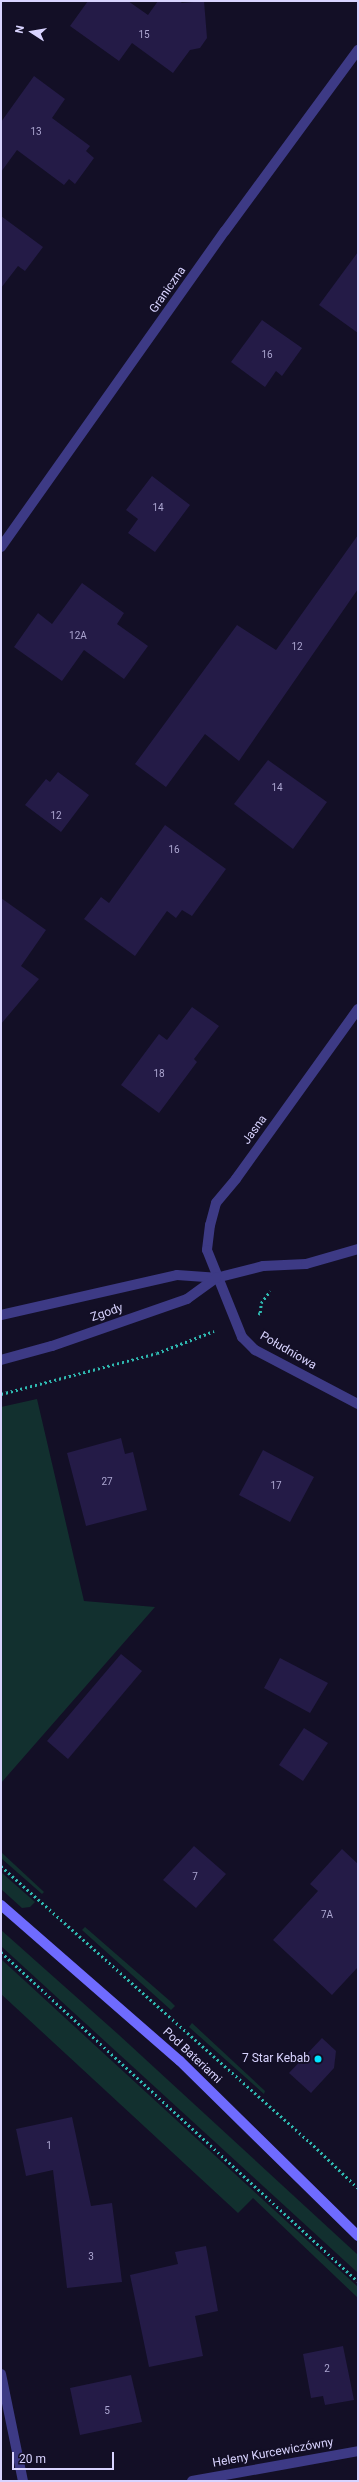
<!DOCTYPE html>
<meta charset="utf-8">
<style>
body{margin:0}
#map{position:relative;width:359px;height:2482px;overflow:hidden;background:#130f26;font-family:Roboto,sans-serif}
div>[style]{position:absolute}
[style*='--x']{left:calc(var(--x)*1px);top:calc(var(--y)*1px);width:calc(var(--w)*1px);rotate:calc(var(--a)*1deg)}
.green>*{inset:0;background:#12302f}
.building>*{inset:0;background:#241b47}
.path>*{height:2.5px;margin-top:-1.25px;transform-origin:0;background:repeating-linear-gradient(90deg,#2fb8b0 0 2px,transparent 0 5px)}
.street>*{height:10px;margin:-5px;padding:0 5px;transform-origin:5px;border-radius:5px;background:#3d3a85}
.secondary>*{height:10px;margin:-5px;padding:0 5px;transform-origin:5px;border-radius:5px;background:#6f6bff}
.dots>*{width:11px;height:11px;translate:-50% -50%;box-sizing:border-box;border:2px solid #130f26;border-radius:50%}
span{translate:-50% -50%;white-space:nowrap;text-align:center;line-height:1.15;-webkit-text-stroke:3.5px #130f26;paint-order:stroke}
.number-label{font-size:10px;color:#aca6d1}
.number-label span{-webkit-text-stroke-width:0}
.street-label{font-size:12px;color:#d9d4ff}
.poi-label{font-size:12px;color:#d9d4ff}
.right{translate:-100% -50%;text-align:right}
.frame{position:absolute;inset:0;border:2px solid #d9d4ff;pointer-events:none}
.north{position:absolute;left:12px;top:12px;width:40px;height:40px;-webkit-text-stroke:3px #130f26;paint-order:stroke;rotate:282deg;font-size:11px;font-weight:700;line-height:16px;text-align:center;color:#d9d4ff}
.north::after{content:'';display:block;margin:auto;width:14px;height:18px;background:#d9d4ff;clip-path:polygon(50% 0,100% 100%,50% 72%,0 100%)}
.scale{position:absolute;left:12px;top:2452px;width:102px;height:18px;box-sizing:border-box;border:2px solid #d9d4ff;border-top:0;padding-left:5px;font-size:12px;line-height:14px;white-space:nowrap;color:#d9d4ff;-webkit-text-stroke:3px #130f26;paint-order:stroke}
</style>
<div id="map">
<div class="green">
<div style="clip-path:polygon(37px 1399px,84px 1601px,155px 1607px,1px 1783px,1px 1407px)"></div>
<div style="clip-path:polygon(1px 1852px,44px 1892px,42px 1894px,1px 1858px)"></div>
<div style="clip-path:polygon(1px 1872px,35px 1902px,30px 1907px,22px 1908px,1px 1889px)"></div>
<div style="clip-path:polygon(85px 1927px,170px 2001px,175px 2006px,171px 2010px,82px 1930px)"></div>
<div style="clip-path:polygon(1px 1930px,119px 2035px,358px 2255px,358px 2273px,1px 1946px)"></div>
<div style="clip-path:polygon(1px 1959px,358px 2287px,358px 2298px,253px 2198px,238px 2213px,1px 1994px)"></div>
<div style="clip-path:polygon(192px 2023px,265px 2091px,264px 2094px,189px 2027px)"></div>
</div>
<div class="building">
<div style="clip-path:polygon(88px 1px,128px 1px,148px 15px,158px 1px,179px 1px,182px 3px,204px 1px,207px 38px,200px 48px,190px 50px,173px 73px,132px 43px,119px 61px,70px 26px)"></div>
<div style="clip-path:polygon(34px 76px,65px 99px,52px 118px,90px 146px,86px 151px,94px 158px,75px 184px,69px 179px,64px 185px,17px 150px,1px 172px,1px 122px)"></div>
<div style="clip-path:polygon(1px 216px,43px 247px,25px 271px,18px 266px,1px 288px)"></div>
<div style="clip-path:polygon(358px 252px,358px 333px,319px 305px)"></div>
<div style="clip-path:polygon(262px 320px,302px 348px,282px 376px,276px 371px,265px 387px,231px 362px)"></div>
<div style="clip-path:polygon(152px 476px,190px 505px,155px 552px,128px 533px,138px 519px,126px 510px)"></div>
<div style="clip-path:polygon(358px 535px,358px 589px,239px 761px,205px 734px,166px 787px,135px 764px,237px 625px,276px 650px)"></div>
<div style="clip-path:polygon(82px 583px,124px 613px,117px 624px,148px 646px,124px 679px,84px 650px,62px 681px,14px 647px,38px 613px,52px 624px)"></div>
<div style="clip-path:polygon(268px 760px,327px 802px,293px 849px,234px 804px)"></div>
<div style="clip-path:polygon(58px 772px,89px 795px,61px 832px,25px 805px,46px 779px,50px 782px)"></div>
<div style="clip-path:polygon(165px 825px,226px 869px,192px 916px,182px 910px,176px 918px,167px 911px,135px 956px,84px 919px,101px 897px,109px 903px)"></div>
<div style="clip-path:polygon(1px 898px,46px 930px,21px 966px,39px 979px,1px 1024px)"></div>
<div style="clip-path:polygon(192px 1007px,219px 1026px,194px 1059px,197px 1062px,159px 1113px,121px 1085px,159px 1034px,167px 1040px)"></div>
<div style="clip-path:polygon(121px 1438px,125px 1454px,133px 1452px,147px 1510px,86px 1526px,67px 1453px)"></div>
<div style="clip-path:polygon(263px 1450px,314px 1477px,290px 1522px,239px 1495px)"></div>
<div style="clip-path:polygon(121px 1654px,142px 1671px,68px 1759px,47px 1741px)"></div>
<div style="clip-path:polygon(280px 1658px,328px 1683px,310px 1713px,264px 1688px)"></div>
<div style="clip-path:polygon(304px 1728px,328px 1743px,303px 1781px,279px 1765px)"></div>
<div style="clip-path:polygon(194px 1846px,226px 1874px,196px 1908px,163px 1880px)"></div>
<div style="clip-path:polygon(342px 1849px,358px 1864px,358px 1967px,332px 1995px,273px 1940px,318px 1891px,310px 1884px)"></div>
<div style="clip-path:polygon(322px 2038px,336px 2051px,334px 2068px,311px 2093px,289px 2073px)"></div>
<div style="clip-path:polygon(72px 2117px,91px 2206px,112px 2203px,122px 2282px,67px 2288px,53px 2170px,26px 2176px,16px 2129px)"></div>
<div style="clip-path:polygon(206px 2246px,218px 2311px,195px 2316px,203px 2356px,149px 2367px,130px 2275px,178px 2264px,175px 2252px)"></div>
<div style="clip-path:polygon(343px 2346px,354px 2400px,325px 2405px,323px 2396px,311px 2398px,303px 2354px)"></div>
<div style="clip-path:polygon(131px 2375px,142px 2422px,80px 2435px,70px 2388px)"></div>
</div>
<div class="path">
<div style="--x:258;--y:1314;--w:2;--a:-27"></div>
<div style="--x:260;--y:1313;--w:10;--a:-84"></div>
<div style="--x:261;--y:1303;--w:15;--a:-53"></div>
<div style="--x:1;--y:1394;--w:161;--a:-14.7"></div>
<div style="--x:157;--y:1353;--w:61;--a:-21.1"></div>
<div style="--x:1;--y:1866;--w:414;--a:41.8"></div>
<div style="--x:310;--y:2142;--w:66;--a:43.8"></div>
<div style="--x:1;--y:1952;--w:485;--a:42.7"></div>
</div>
<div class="street">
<div style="--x:1;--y:547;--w:387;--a:-54.7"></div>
<div style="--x:225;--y:231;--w:225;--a:-53.7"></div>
<div style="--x:358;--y:1009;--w:209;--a:125.7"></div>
<div style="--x:236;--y:1179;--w:31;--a:130"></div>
<div style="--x:216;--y:1203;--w:23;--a:105"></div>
<div style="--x:210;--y:1225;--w:25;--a:97"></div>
<div style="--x:207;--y:1250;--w:94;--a:68.1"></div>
<div style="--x:242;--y:1337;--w:18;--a:45"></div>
<div style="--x:255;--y:1350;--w:116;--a:27.7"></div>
<div style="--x:1;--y:1315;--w:180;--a:-12.8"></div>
<div style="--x:177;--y:1275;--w:39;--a:4"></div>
<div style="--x:216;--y:1278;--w:49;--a:-14.3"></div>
<div style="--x:263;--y:1266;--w:43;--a:-2.7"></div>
<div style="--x:306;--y:1264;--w:54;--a:-16.1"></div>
<div style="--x:1;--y:1360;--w:53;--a:-15.4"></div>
<div style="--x:52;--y:1346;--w:143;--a:-19.2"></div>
<div style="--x:187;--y:1299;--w:36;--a:-36"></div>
<div style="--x:1;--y:2374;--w:109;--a:78.4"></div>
<div style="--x:192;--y:2481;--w:169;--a:-10.2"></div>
</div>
<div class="secondary">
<div style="--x:1;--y:1905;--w:237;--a:41.1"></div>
<div style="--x:180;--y:2061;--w:250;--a:44.5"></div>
</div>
<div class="dots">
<div style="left:318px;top:2059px;background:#00e5ff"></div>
</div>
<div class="number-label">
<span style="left:144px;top:35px">15</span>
<span style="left:36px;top:132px">13</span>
<span style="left:267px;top:355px">16</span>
<span style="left:158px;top:508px">14</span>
<span style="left:78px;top:636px">12A</span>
<span style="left:297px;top:647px">12</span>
<span style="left:277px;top:788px">14</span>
<span style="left:56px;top:816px">12</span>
<span style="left:174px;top:850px">16</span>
<span style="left:159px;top:1074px">18</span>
<span style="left:107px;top:1482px">27</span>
<span style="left:276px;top:1486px">17</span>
<span style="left:195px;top:1877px">7</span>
<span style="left:327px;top:1915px">7A</span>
<span style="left:49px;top:2146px">1</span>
<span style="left:91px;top:2257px">3</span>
<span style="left:327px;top:2369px">2</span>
<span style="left:107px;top:2411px">5</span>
</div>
<div class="street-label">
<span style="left:168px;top:290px;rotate:-55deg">Graniczna</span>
<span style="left:255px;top:1130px;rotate:-54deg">Jasna</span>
<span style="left:107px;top:1313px;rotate:-19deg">Zgody</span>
<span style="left:288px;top:1351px;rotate:30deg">Południowa</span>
<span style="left:192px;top:2056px;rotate:43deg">Pod Bateriami</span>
<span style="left:273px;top:2453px;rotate:-10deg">Heleny Kurcewiczówny</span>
</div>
<div class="poi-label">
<span class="right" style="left:310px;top:2059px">7 Star Kebab</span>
</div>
<div class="frame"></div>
<div class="north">N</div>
<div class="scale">20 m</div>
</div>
